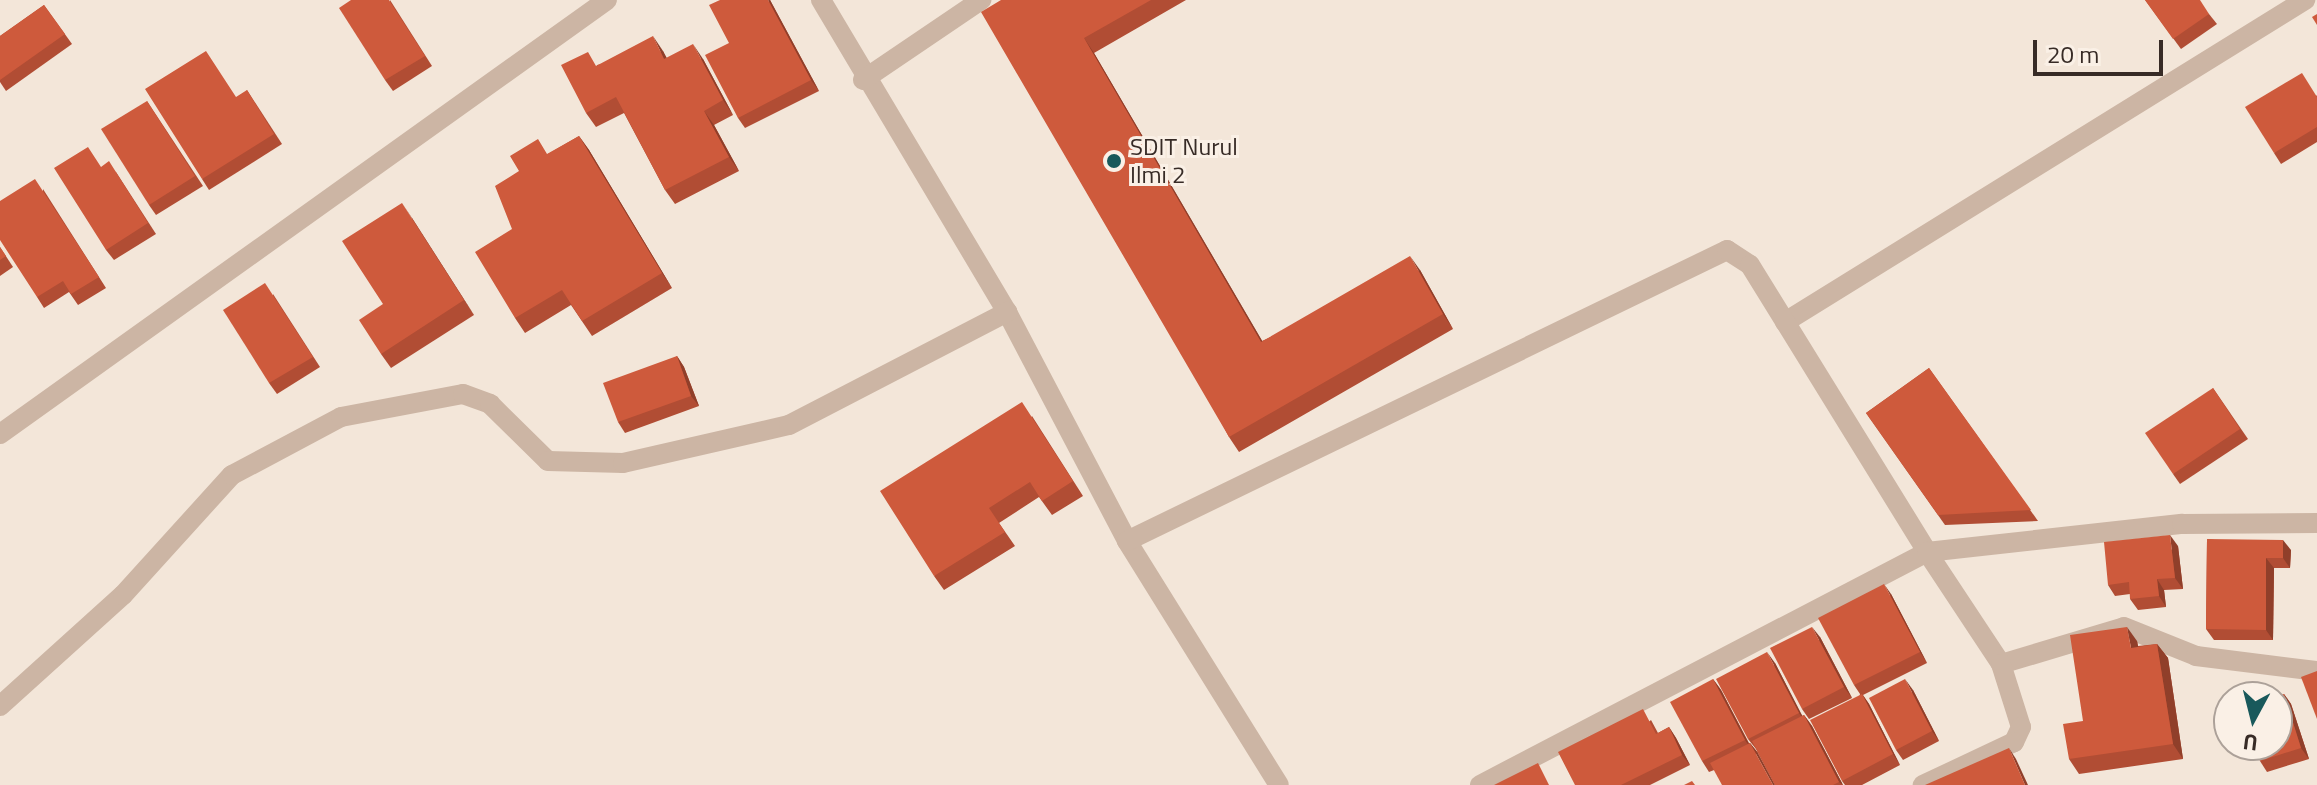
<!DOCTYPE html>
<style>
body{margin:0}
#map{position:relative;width:2317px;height:785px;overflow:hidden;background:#f3e6d9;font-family:"Titillium Web",sans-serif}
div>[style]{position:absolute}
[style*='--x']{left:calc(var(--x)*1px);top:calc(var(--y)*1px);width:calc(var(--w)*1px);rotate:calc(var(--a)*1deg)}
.minor>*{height:20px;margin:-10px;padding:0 10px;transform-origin:10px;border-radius:10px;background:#ccb5a4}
.wall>*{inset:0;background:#b14d34}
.shaded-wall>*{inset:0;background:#903f2a}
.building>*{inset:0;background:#ce5a3c}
.dots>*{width:22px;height:22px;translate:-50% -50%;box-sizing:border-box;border:4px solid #faf0e6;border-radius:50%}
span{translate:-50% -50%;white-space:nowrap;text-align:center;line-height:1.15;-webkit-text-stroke:6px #faf0e6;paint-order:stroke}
.poi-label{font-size:24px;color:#372b26}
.left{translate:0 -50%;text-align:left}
.north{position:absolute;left:2213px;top:681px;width:80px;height:80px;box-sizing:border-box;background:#faf0e6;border:2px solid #aca199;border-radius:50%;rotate:187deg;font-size:22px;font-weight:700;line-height:32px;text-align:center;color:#372b26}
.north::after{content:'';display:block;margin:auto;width:28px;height:36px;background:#19595b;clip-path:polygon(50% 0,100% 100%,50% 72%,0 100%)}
.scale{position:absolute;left:2033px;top:40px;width:130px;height:36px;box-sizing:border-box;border:4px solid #372b26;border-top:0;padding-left:10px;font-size:24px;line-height:28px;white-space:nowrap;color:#372b26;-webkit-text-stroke:6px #faf0e6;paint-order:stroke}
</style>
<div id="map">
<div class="minor">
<div style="--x:821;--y:0;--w:363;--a:59.2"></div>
<div style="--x:1007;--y:312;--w:259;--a:62.3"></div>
<div style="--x:1127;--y:541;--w:287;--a:58.1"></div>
<div style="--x:863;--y:80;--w:143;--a:-34.1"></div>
<div style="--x:1785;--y:322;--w:612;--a:-31.77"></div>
<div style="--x:0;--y:434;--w:746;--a:-35.56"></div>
<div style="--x:1127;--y:541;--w:667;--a:-25.87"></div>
<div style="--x:1727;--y:250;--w:27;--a:33"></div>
<div style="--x:1750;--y:265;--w:337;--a:58.3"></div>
<div style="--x:1927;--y:552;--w:257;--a:-6.3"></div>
<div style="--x:2182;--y:524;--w:135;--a:-0.4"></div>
<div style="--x:2001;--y:664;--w:128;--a:-16.7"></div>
<div style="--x:2124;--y:627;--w:78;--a:21.9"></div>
<div style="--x:2196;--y:656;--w:122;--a:7.1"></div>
<div style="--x:0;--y:706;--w:166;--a:-42.1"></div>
<div style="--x:123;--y:595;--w:162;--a:-47.8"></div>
<div style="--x:232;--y:475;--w:123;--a:-28"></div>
<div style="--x:341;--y:417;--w:124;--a:-10.7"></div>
<div style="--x:463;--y:394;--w:29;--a:20"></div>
<div style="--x:490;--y:404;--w:81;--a:44.5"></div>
<div style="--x:548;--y:461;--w:75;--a:1.5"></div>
<div style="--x:623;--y:463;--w:170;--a:-12.9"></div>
<div style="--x:789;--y:425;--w:246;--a:-27.4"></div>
<div style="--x:1480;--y:785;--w:504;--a:-27.53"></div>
<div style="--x:1927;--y:552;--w:134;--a:56.5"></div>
<div style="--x:2001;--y:664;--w:66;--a:72.4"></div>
<div style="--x:2021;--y:727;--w:17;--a:115"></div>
<div style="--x:2014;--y:742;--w:101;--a:154.7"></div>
</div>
<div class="wall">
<div style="clip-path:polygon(390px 0,432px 66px,393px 91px,385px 80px)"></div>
<div style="clip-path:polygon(770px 0,819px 91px,745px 128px,738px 118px,729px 43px)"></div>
<div style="clip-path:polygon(1001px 0,1186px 0,1094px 53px,1262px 341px,1420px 270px,1453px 329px,1239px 452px,1229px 437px)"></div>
<div style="clip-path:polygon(2145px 0,2209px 14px,2217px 24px,2181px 49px)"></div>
<div style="clip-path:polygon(44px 5px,72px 44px,6px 91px,0 82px,0 36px)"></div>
<div style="clip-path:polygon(663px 51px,666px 58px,703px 59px,733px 115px,714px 125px,739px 171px,675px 204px,665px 190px,624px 113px,596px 127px,586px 113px,597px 65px)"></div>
<div style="clip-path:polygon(247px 90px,282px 144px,209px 190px,202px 179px)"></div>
<div style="clip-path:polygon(2317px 95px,2317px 142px,2281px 164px,2274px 153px)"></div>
<div style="clip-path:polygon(147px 101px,203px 186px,156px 215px,149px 205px)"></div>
<div style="clip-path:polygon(579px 136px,589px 150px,672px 288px,592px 336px,571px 305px,525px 333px,515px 318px,512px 229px,548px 154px)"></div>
<div style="clip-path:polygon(101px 167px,116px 172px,156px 234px,114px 260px,106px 250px)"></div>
<div style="clip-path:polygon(43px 189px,106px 288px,78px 305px,69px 292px,44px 308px,37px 297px)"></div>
<div style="clip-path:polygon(412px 218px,474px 315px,391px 368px,381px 354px,383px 304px)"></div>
<div style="clip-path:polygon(0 247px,13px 267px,0 276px)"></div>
<div style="clip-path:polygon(273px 294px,320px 367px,277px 394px,269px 383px)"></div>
<div style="clip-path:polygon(677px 356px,684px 367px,699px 406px,625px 433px,618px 422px)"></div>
<div style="clip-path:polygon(1929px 368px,2038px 521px,1945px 525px,1866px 413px)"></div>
<div style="clip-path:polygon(2213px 388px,2248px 439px,2180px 484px,2173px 474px)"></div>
<div style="clip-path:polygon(1032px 416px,1083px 496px,1052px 515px,1039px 497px,999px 523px,1015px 546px,944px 590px,934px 576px)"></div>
<div style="clip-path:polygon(2207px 539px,2291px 550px,2290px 568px,2274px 568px,2273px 640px,2214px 640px,2206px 629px)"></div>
<div style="clip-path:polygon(2178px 546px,2183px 589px,2164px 590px,2166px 607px,2138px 610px,2130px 599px,2130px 594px,2115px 596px,2108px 585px)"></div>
<div style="clip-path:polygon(1891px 594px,1927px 663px,1863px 695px,1869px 704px,1900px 765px,1862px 785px,1845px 785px,1842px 781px,1860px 694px,1854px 685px)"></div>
<div style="clip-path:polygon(1820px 637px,1852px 698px,1809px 719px,1802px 709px)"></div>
<div style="clip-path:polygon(2137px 641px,2138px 646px,2157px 644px,2168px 658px,2183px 759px,2079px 774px,2069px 759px,2083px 721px)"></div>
<div style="clip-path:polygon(1775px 663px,1802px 716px,1804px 715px,1812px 726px,1843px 785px,1775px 785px,1756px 749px,1748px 739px)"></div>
<div style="clip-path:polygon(1713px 679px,1721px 690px,1749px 743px,1750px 743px,1758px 753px,1709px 772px,1702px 761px)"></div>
<div style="clip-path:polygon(1913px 690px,1939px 741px,1903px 760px,1896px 750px)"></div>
<div style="clip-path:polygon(2284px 694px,2291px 704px,2309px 759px,2267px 772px,2260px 761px)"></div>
<div style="clip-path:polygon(1651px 720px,1658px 733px,1669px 727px,1676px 738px,1690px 765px,1650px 785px,1575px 785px)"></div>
</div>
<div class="shaded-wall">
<div style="clip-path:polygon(768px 0,770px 0,819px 91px,811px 80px)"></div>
<div style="clip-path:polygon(653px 36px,663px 51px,675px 73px,664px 59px)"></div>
<div style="clip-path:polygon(1084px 38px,1094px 53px,1271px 356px,1261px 342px)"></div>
<div style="clip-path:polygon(693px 44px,703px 59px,733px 115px,723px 100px)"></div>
<div style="clip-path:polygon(704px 111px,714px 125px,739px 171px,729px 157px)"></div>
<div style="clip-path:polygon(579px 136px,589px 150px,672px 288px,662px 273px)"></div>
<div style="clip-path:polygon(402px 203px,412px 218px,474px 315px,464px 300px)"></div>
<div style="clip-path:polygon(1410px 256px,1420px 270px,1453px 329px,1443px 314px)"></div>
<div style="clip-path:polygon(677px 356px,684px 367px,699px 406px,691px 396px)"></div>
<div style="clip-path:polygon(2170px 535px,2178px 546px,2183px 589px,2175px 578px)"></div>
<div style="clip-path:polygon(2283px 540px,2291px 550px,2290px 568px,2283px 558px)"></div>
<div style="clip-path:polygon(2266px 558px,2274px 568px,2273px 640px,2266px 630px)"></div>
<div style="clip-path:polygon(2157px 579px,2164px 590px,2166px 607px,2159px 596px)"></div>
<div style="clip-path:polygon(1884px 584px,1891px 594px,1927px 663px,1920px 652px)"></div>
<div style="clip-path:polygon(1812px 627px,1820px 637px,1852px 698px,1844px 687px)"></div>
<div style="clip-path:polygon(2127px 627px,2137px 641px,2141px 662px,2131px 648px)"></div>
<div style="clip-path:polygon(2157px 644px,2168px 658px,2183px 759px,2173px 744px)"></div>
<div style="clip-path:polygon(1767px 652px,1775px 663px,1806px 723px,1799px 713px)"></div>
<div style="clip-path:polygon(1713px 679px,1721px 690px,1752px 750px,1745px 740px)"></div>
<div style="clip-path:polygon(1905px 679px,1913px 690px,1939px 741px,1932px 731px)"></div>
<div style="clip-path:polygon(1862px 694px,1869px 704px,1900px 765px,1893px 754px)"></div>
<div style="clip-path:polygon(2284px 694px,2291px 704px,2309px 759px,2301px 748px)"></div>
<div style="clip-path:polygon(1804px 715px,1812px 726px,1843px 785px,1839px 782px)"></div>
<div style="clip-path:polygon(1669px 727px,1676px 738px,1690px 765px,1682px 755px)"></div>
<div style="clip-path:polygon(1750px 743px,1758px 753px,1775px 785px,1773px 785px)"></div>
<div style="clip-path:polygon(2009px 748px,2016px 759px,2028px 785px,2025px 785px)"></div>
</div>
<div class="building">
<div style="clip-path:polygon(351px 0,389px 0,425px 56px,385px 80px,339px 8px)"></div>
<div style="clip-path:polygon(720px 0,768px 0,811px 80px,738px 118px,705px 55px,729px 43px,709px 5px)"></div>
<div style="clip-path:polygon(1001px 0,1151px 0,1084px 38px,1261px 342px,1410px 256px,1443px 314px,1229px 437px,981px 12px)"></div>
<div style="clip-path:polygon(2145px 0,2200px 0,2209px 14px,2173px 39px)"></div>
<div style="clip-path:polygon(44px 5px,65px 34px,0 80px,0 36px)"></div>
<div style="clip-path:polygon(2317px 14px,2317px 25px,2312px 17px)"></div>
<div style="clip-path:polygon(653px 36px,664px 59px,693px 44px,723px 100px,704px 111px,729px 157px,665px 190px,616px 97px,586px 113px,561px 65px,588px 52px,596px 66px)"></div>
<div style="clip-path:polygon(206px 51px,236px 97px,247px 90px,274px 134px,202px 179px,145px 89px)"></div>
<div style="clip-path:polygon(2302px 73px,2317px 97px,2317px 127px,2274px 153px,2245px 107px)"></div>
<div style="clip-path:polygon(147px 101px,195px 176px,149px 205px,101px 129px)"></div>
<div style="clip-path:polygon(579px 136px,662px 273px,582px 321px,562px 290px,515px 318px,475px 252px,512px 229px,495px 186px,519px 171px,510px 156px,538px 139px,547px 154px)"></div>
<div style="clip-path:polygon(88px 147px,101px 167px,109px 161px,148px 223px,106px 250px,54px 168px)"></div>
<div style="clip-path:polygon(35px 179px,99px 277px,71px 294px,63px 281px,37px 297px,0 240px,0 201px)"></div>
<div style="clip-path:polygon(402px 203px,464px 300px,381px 354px,359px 320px,383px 304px,342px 241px)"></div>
<div style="clip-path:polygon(0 247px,6px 256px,0 260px)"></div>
<div style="clip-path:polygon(265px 283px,313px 357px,269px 383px,223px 310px)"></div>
<div style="clip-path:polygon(677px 356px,691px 396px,618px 422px,603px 383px)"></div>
<div style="clip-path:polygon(1929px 368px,2031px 510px,1938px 515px,1866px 413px)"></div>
<div style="clip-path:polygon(2213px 388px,2240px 429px,2173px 474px,2145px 433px)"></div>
<div style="clip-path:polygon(1022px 402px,1073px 481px,1042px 501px,1030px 482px,989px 508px,1005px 532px,934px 576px,880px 491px)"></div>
<div style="clip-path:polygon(2170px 535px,2175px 578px,2157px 579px,2159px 596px,2130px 599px,2129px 582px,2108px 585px,2104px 542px)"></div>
<div style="clip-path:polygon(2207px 539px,2283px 540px,2283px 558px,2266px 558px,2266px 630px,2206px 629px)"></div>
<div style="clip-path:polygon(1884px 584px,1920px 652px,1854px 685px,1818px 618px)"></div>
<div style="clip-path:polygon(1812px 627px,1844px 687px,1802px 709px,1770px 648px)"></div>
<div style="clip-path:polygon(2127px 627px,2131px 648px,2157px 644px,2173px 744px,2069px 759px,2063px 724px,2083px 721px,2070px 635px)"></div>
<div style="clip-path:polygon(1767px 652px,1799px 713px,1748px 739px,1716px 679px)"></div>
<div style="clip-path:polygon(2317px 671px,2317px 719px,2301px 677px)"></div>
<div style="clip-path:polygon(1713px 679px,1745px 740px,1702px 761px,1670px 702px)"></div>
<div style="clip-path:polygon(1905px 679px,1932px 731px,1896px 750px,1869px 698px)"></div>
<div style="clip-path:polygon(1862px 694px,1893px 754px,1842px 781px,1810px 720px)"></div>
<div style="clip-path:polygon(2284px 694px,2301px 748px,2260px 761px,2254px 745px,2277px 745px,2277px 697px,2274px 697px)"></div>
<div style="clip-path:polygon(1643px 709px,1656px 734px,1669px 727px,1682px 755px,1621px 785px,1575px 785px,1558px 752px)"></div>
<div style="clip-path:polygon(1804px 715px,1839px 782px,1833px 785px,1775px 785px,1752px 741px)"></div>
<div style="clip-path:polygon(1750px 743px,1773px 785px,1722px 785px,1710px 763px)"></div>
<div style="clip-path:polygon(2009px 748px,2025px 785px,1925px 785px)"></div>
<div style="clip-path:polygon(1538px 763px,1549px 785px,1494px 785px)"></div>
<div style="clip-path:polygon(1692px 781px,1695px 785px,1684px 785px)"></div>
</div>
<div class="dots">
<div style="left:1114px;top:161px;background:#19595b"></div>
</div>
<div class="poi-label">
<span class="left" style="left:1130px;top:161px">SDIT Nurul<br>Ilmi 2</span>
</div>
<div class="north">U</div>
<div class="scale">20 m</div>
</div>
